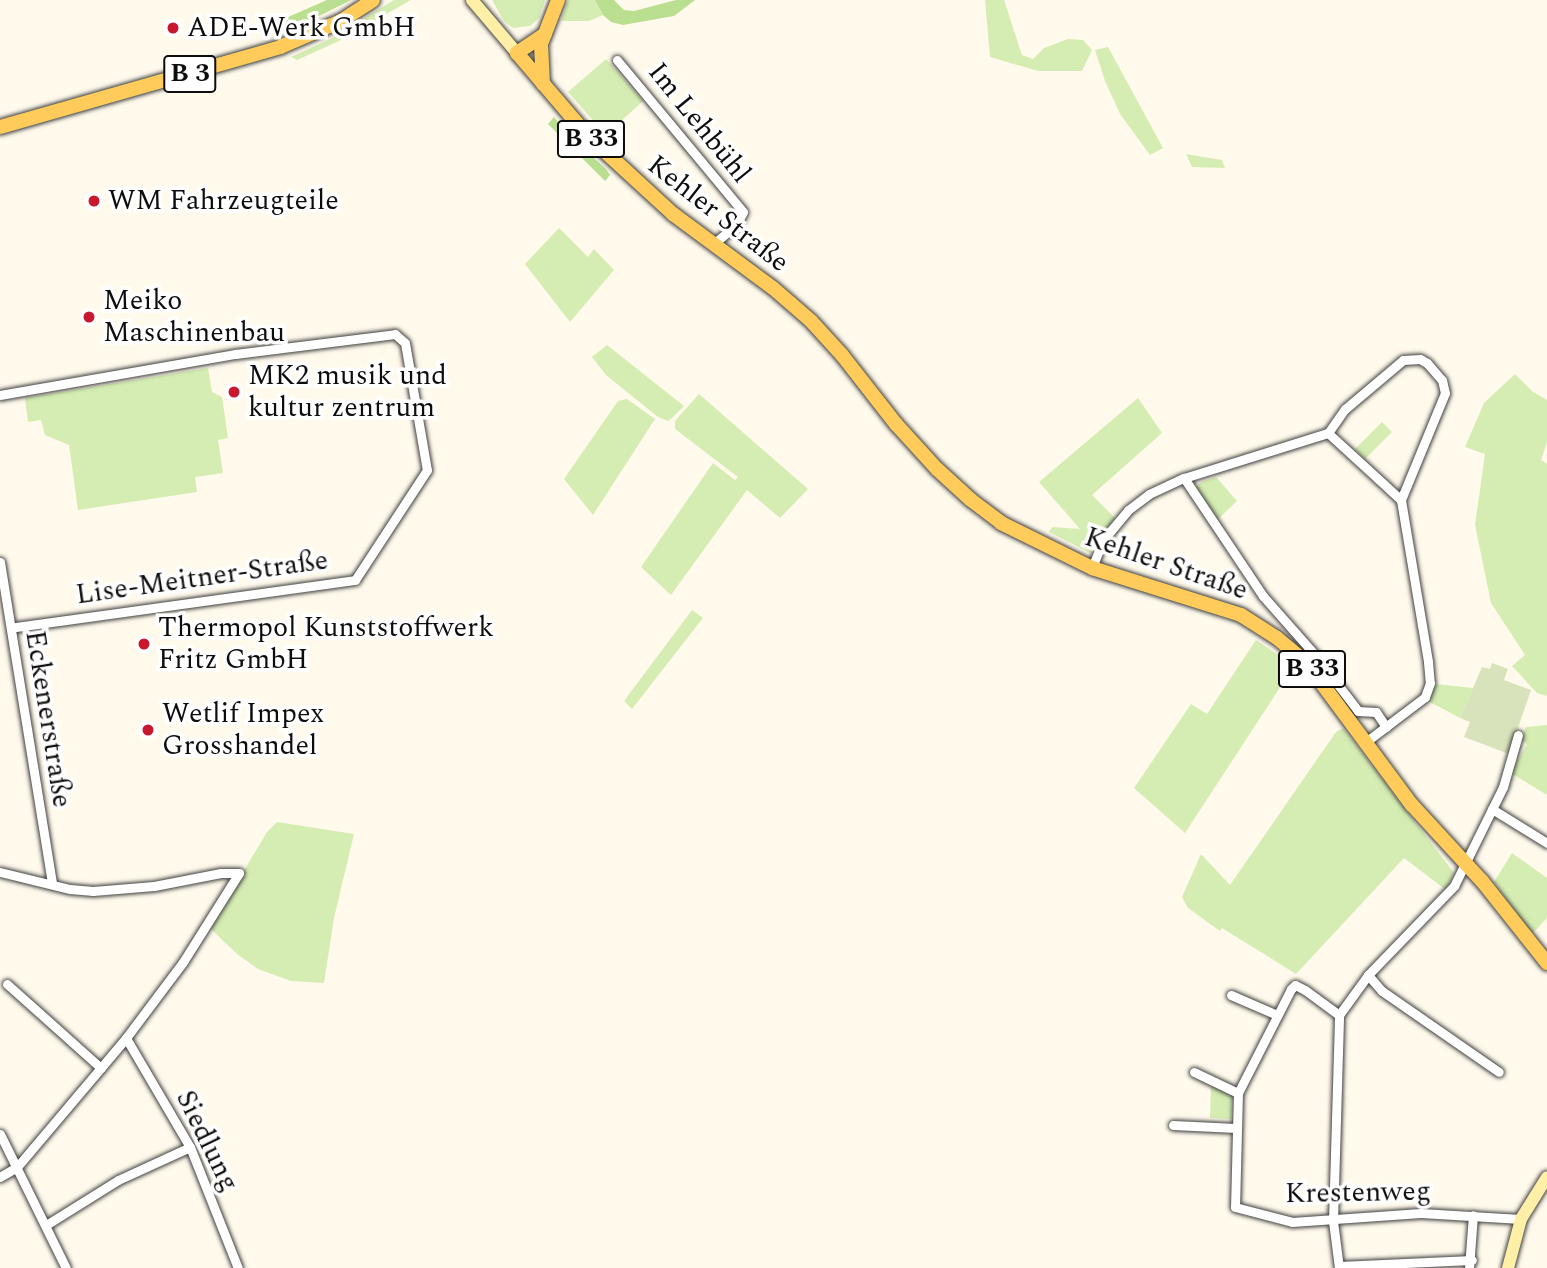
<!DOCTYPE html>
<meta charset="utf-8">
<style>
body{margin:0}
#map{position:relative;width:1547px;height:1268px;overflow:hidden;background:#fffaec;font-family:Spectral,serif}
div>[style]{position:absolute}
[style*='--x']{left:calc(var(--x)*1px);top:calc(var(--y)*1px);width:calc(var(--w)*1px);rotate:calc(var(--a)*1deg)}
.green>*{inset:0;background:#d5edb2}
.forest>*{inset:0;background:#badf90}
.cemetery>*{inset:0;background:#d9e3bb}
.roads{filter:drop-shadow(0 0 2px #404040) drop-shadow(0 0 2px #404040)}
.street>*{height:9px;margin:-4.5px;padding:0 4.5px;transform-origin:4.5px;border-radius:4.5px;background:#fff}
.secondary>*{height:12px;margin:-6px;padding:0 6px;transform-origin:6px;border-radius:6px;background:#ffefa7}
.primary>*{height:14px;margin:-7px;padding:0 7px;transform-origin:7px;border-radius:7px;background:#ffcc5c}
.dots>*{width:19px;height:19px;translate:-50% -50%;box-sizing:border-box;border:4px solid #fff;border-radius:50%}
span{translate:-50% -50%;white-space:nowrap;text-align:center;line-height:1.15;-webkit-text-stroke:7px #fff;paint-order:stroke}
.shield-label span{padding:2px 5px;background:#fff;border:2px solid;border-radius:5px;-webkit-text-stroke-width:0}
.shield-label{font-size:26px;color:#0d0d0d;font-weight:700}
.poi-label{font-size:28px;color:#0d0d0d}
.left{translate:0 -50%;text-align:left}
.street-label{font-size:28px;color:#0d0d0d}
</style>
<div id="map">
<div class="green">
<div style="clip-path:polygon(394px 0,411px 0,339px 41px,297px 60px,291px 57px,332px 38px)"></div>
<div style="clip-path:polygon(492px 0,545px 0,539px 18px,530px 26px,513px 28px,504px 21px)"></div>
<div style="clip-path:polygon(568px 0,595px 0,603px 15px,589px 21px,561px 21px)"></div>
<div style="clip-path:polygon(985px 0,1004px 0,1022px 55px,1033px 59px,1044px 48px,1068px 39px,1083px 40px,1092px 50px,1082px 71px,1038px 71px,990px 57px)"></div>
<div style="clip-path:polygon(1108px 47px,1163px 148px,1150px 155px,1120px 114px,1105px 81px,1095px 50px)"></div>
<div style="clip-path:polygon(606px 59px,643px 101px,606px 135px,568px 92px)"></div>
<div style="clip-path:polygon(1186px 154px,1222px 160px,1225px 168px,1192px 167px)"></div>
<div style="clip-path:polygon(559px 228px,588px 257px,594px 249px,614px 270px,570px 322px,525px 264px)"></div>
<div style="clip-path:polygon(607px 345px,684px 406px,672px 418px,668px 421px,658px 417px,606px 375px,592px 357px)"></div>
<div style="clip-path:polygon(208px 368px,212px 392px,222px 397px,228px 438px,218px 440px,223px 473px,195px 477px,197px 492px,78px 510px,69px 445px,45px 435px,41px 420px,28px 422px,25px 398px)"></div>
<div style="clip-path:polygon(1515px 374px,1533px 392px,1547px 400px,1547px 442px,1541px 460px,1547px 464px,1547px 696px,1537px 693px,1512px 666px,1525px 655px,1491px 603px,1475px 525px,1485px 454px,1465px 447px,1484px 403px)"></div>
<div style="clip-path:polygon(699px 394px,808px 489px,780px 518px,747px 490px,671px 595px,641px 567px,713px 463px,735px 480px,738px 477px,675px 429px,675px 421px)"></div>
<div style="clip-path:polygon(1138px 398px,1162px 433px,1092px 495px,1115px 518px,1090px 553px,1049px 532px,1052px 527px,1080px 529px,1039px 482px)"></div>
<div style="clip-path:polygon(627px 399px,655px 419px,593px 515px,564px 479px,618px 401px)"></div>
<div style="clip-path:polygon(1382px 422px,1392px 432px,1365px 459px,1355px 449px)"></div>
<div style="clip-path:polygon(1216px 477px,1237px 501px,1215px 522px,1195px 488px,1201px 482px)"></div>
<div style="clip-path:polygon(692px 610px,703px 618px,632px 709px,624px 701px)"></div>
<div style="clip-path:polygon(1256px 640px,1294px 666px,1185px 833px,1134px 788px,1191px 704px,1207px 714px)"></div>
<div style="clip-path:polygon(1435px 684px,1473px 688px,1460px 718px,1428px 701px)"></div>
<div style="clip-path:polygon(1547px 725px,1547px 795px,1511px 773px,1527px 744px,1521px 740px,1526px 727px)"></div>
<div style="clip-path:polygon(1343px 728px,1454px 873px,1446px 890px,1404px 858px,1296px 974px,1222px 928px,1220px 931px,1188px 908px,1182px 897px,1201px 854px,1230px 885px,1336px 732px)"></div>
<div style="clip-path:polygon(277px 822px,354px 834px,334px 918px,324px 983px,291px 981px,258px 969px,237px 954px,210px 928px,267px 832px)"></div>
<div style="clip-path:polygon(1512px 853px,1547px 878px,1547px 918px,1532px 934px,1494px 882px)"></div>
<div style="clip-path:polygon(1211px 1085px,1232px 1096px,1231px 1119px,1210px 1118px)"></div>
</div>
<div class="forest">
<div style="clip-path:polygon(327px 0,351px 0,297px 27px,275px 33px,272px 24px)"></div>
<div style="clip-path:polygon(595px 0,614px 0,624px 10px,634px 11px,676px 0,695px 0,674px 16px,623px 25px,611px 22px,603px 15px)"></div>
<div style="clip-path:polygon(554px 117px,568px 135px,606px 169px,610px 175px,605px 181px,548px 124px)"></div>
</div>
<div class="cemetery">
<div style="clip-path:polygon(1492px 663px,1508px 669px,1504px 680px,1531px 690px,1509px 754px,1464px 737px,1470px 722px,1460px 718px,1482px 667px,1490px 669px)"></div>
</div>
<div class="roads">
<div class="street">
<div style="--x:617;--y:60;--w:197;--a:50.3"></div>
<div style="--x:743;--y:212;--w:15;--a:118"></div>
<div style="--x:736;--y:225;--w:31;--a:140"></div>
<div style="--x:0;--y:395;--w:239;--a:-9.9"></div>
<div style="--x:235;--y:354;--w:161;--a:-7.1"></div>
<div style="--x:395;--y:334;--w:13;--a:42"></div>
<div style="--x:405;--y:343;--w:129;--a:80.2"></div>
<div style="--x:427;--y:470;--w:131;--a:123.2"></div>
<div style="--x:355;--y:580;--w:347;--a:172.1"></div>
<div style="--x:1328;--y:433;--w:29;--a:-55"></div>
<div style="--x:1345;--y:409;--w:76;--a:-40.2"></div>
<div style="--x:1403;--y:360;--w:17;--a:-3"></div>
<div style="--x:1420;--y:359;--w:8;--a:30"></div>
<div style="--x:1427;--y:363;--w:23;--a:49"></div>
<div style="--x:1442;--y:380;--w:13;--a:77"></div>
<div style="--x:1445;--y:393;--w:116;--a:112.4"></div>
<div style="--x:1184;--y:478;--w:142;--a:56.2"></div>
<div style="--x:1263;--y:596;--w:80;--a:48.5"></div>
<div style="--x:1316;--y:656;--w:69;--a:52.6"></div>
<div style="--x:1358;--y:711;--w:18;--a:3"></div>
<div style="--x:1376;--y:712;--w:18;--a:56"></div>
<div style="--x:0;--y:562;--w:325;--a:80.8"></div>
<div style="--x:1092;--y:568;--w:30;--a:-69"></div>
<div style="--x:1103;--y:540;--w:39;--a:-50"></div>
<div style="--x:1128;--y:510;--w:26;--a:-37"></div>
<div style="--x:1149;--y:494;--w:38;--a:-25"></div>
<div style="--x:1184;--y:478;--w:151;--a:-17.4"></div>
<div style="--x:1328;--y:433;--w:99;--a:42.5"></div>
<div style="--x:1401;--y:500;--w:164;--a:80.5"></div>
<div style="--x:1428;--y:662;--w:21;--a:85"></div>
<div style="--x:1430;--y:683;--w:15;--a:110"></div>
<div style="--x:1425;--y:697;--w:73;--a:142.8"></div>
<div style="--x:1492;--y:809;--w:65;--a:31.7"></div>
<div style="--x:0;--y:872;--w:72;--a:13.7"></div>
<div style="--x:70;--y:889;--w:23;--a:5"></div>
<div style="--x:93;--y:891;--w:61;--a:-4.7"></div>
<div style="--x:154;--y:886;--w:68;--a:-11"></div>
<div style="--x:221;--y:873;--w:18;--a:0"></div>
<div style="--x:239;--y:873;--w:105;--a:122.2"></div>
<div style="--x:183;--y:962;--w:95;--a:126.9"></div>
<div style="--x:126;--y:1038;--w:169;--a:130.2"></div>
<div style="--x:17;--y:1167;--w:20;--a:150"></div>
<div style="--x:1368;--y:975;--w:21;--a:49"></div>
<div style="--x:1382;--y:991;--w:142;--a:34.7"></div>
<div style="--x:7;--y:984;--w:126;--a:41.8"></div>
<div style="--x:1231;--y:995;--w:50;--a:23.5"></div>
<div style="--x:1339;--y:1015;--w:42;--a:-143.7"></div>
<div style="--x:1305;--y:990;--w:11;--a:-153"></div>
<div style="--x:1295;--y:985;--w:6;--a:135"></div>
<div style="--x:1291;--y:989;--w:117;--a:117"></div>
<div style="--x:1238;--y:1093;--w:114;--a:91.5"></div>
<div style="--x:1235;--y:1207;--w:59;--a:14.7"></div>
<div style="--x:1292;--y:1222;--w:129;--a:-4"></div>
<div style="--x:1421;--y:1213;--w:100;--a:3.4"></div>
<div style="--x:126;--y:1038;--w:126;--a:59.6"></div>
<div style="--x:190;--y:1147;--w:130;--a:68.4"></div>
<div style="--x:1194;--y:1072;--w:49;--a:25.5"></div>
<div style="--x:1173;--y:1125;--w:63;--a:2.7"></div>
<div style="--x:0;--y:1134;--w:149;--a:63.8"></div>
<div style="--x:46;--y:1225;--w:85;--a:-32"></div>
<div style="--x:118;--y:1180;--w:79;--a:-24.6"></div>
<div style="--x:1339;--y:1266;--w:133;--a:-2.6"></div>
<div style="--x:1339;--y:1268;--w:47;--a:-97.3"></div>
<div style="--x:1333;--y:1221;--w:206;--a:-88.3"></div>
<div style="--x:1339;--y:1015;--w:49;--a:-54.1"></div>
<div style="--x:1368;--y:975;--w:124;--a:-46"></div>
<div style="--x:1454;--y:886;--w:110;--a:-63.7"></div>
<div style="--x:1503;--y:787;--w:54;--a:-73.9"></div>
<div style="--x:1469;--y:1268;--w:53;--a:-85.7"></div>
</div>
<div class="secondary">
<div style="--x:472;--y:0;--w:70;--a:49.7"></div>
<div style="--x:1508;--y:1268;--w:51;--a:-75.1"></div>
<div style="--x:1521;--y:1219;--w:49;--a:-58.2"></div>
</div>
<div class="primary">
<div style="--x:545;--y:34;--w:34;--a:146"></div>
<div style="--x:517;--y:53;--w:108;--a:49.5"></div>
<div style="--x:587;--y:135;--w:117;--a:42.6"></div>
<div style="--x:673;--y:214;--w:124;--a:36.5"></div>
<div style="--x:773;--y:288;--w:50;--a:41"></div>
<div style="--x:811;--y:321;--w:46;--a:47.6"></div>
<div style="--x:842;--y:355;--w:88;--a:52"></div>
<div style="--x:896;--y:424;--w:61;--a:47.7"></div>
<div style="--x:937;--y:469;--w:46;--a:42.4"></div>
<div style="--x:971;--y:500;--w:38;--a:37"></div>
<div style="--x:1001;--y:523;--w:102;--a:26.3"></div>
<div style="--x:1092;--y:568;--w:156;--a:17.5"></div>
<div style="--x:1241;--y:615;--w:43;--a:32.6"></div>
<div style="--x:1277;--y:638;--w:38;--a:40"></div>
<div style="--x:1306;--y:662;--w:178;--a:53.5"></div>
<div style="--x:1412;--y:805;--w:103;--a:47.4"></div>
<div style="--x:1482;--y:881;--w:105;--a:51.6"></div>
<div style="--x:543;--y:84;--w:40;--a:-92.9"></div>
<div style="--x:541;--y:44;--w:47;--a:-68.9"></div>
<div style="--x:0;--y:127;--w:291;--a:-15.9"></div>
<div style="--x:280;--y:47;--w:66;--a:-23.1"></div>
<div style="--x:341;--y:21;--w:38;--a:-33"></div>
</div>
</div>
<div class="dots">
<div style="left:173px;top:28px;background:#c9182e"></div>
<div style="left:94px;top:201px;background:#c9182e"></div>
<div style="left:89px;top:317px;background:#c9182e"></div>
<div style="left:234px;top:392px;background:#c9182e"></div>
<div style="left:144px;top:644px;background:#c9182e"></div>
<div style="left:148px;top:730px;background:#c9182e"></div>
</div>
<div class="shield-label">
<span style="left:190px;top:74px">B 3</span>
<span style="left:591px;top:139px">B 33</span>
<span style="left:1312px;top:669px">B 33</span>
</div>
<div class="poi-label">
<span class="left" style="left:187px;top:28px">ADE-Werk GmbH</span>
<span class="left" style="left:108px;top:201px">WM Fahrzeugteile</span>
<span class="left" style="left:103px;top:317px">Meiko<br>Maschinenbau</span>
<span class="left" style="left:248px;top:392px">MK2 musik und<br>kultur zentrum</span>
<span class="left" style="left:158px;top:644px">Thermopol Kunststoffwerk<br>Fritz GmbH</span>
<span class="left" style="left:162px;top:730px">Wetlif Impex<br>Grosshandel</span>
</div>
<div class="street-label">
<span style="left:699px;top:123px;rotate:51deg">Im Lehbühl</span>
<span style="left:718px;top:214px;rotate:38deg">Kehler Straße</span>
<span style="left:1166px;top:564px;rotate:19deg">Kehler Straße</span>
<span style="left:202px;top:578px;rotate:-8deg">Lise-Meitner-Straße</span>
<span style="left:48px;top:719px;rotate:81deg">Eckenerstraße</span>
<span style="left:207px;top:1141px;rotate:64deg">Siedlung</span>
<span style="left:1358px;top:1193px;rotate:-1deg">Krestenweg</span>
</div>
</div>
